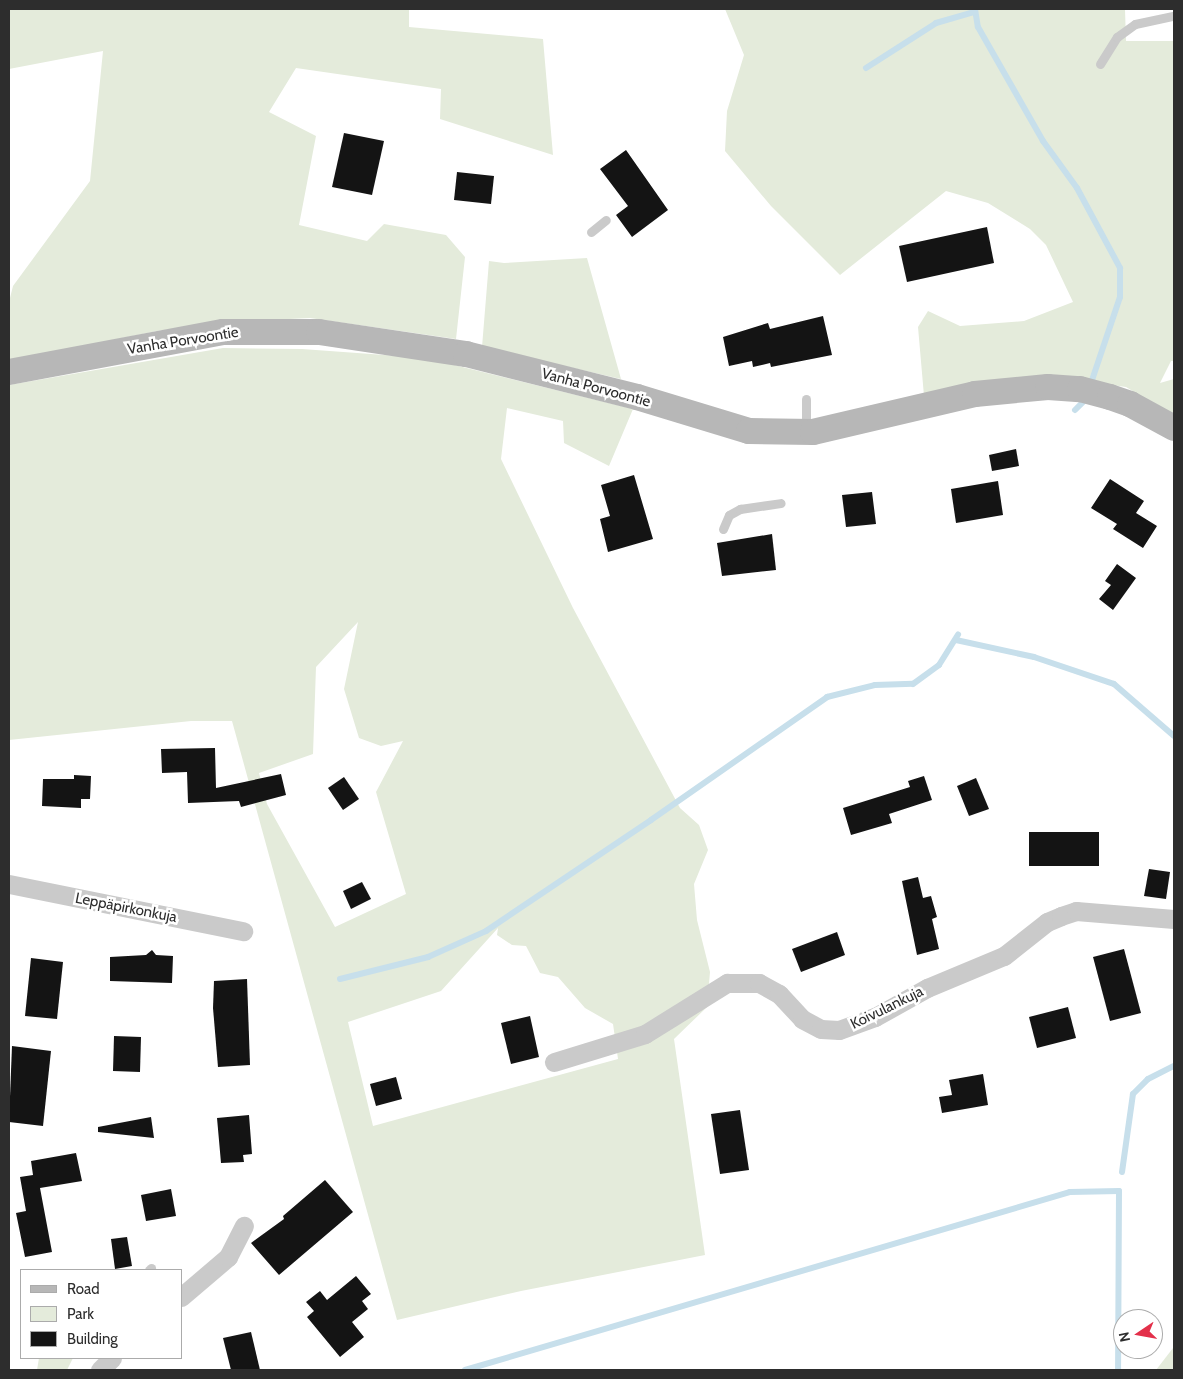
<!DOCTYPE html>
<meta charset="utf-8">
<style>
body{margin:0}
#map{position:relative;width:1183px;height:1379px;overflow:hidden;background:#fff;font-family:Cabin,sans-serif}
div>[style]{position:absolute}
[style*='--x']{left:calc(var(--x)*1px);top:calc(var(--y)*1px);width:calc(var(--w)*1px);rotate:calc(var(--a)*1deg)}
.green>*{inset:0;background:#e4ebdb}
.stream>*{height:6px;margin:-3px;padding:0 3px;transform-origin:3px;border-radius:3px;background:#c7dfeb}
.building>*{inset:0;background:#141414}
.lane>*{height:9px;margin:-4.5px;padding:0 4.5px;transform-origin:4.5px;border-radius:4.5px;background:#cacaca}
.street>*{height:19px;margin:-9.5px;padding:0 9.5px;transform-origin:9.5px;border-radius:9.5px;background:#cacaca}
.secondary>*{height:26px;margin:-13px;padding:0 13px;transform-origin:13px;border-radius:13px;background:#b7b7b7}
span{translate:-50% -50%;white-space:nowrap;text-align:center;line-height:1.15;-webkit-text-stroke:5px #fff;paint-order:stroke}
.street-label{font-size:15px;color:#2d2d2d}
.frame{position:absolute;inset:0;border:10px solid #2d2d2d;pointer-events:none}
.legend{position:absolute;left:20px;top:1269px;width:162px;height:90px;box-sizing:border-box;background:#fff;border:1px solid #ababab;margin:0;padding:6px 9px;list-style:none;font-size:15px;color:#2d2d2d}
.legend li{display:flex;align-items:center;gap:10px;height:25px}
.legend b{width:25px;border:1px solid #ababab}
.north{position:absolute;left:1113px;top:1309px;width:50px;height:50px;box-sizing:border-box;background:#fff;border:1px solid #ababab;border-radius:50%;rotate:258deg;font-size:14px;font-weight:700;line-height:20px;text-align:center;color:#2d2d2d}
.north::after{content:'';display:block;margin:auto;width:18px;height:22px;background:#e3304a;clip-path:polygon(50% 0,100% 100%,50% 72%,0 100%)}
</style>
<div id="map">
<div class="green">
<div style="clip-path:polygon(9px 9px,409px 9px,409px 27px,543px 39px,553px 155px,440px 119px,441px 89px,296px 68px,269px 112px,316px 136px,299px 225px,367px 241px,384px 224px,446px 235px,465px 257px,456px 339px,310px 318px,227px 322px,157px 331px,9px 361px,9px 302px,13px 286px,90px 181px,103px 51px,9px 69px)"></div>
<div style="clip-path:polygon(725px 9px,1125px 9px,1126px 41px,1174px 41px,1174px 361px,1171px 361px,1160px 383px,1174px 379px,1174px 416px,1126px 387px,1084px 381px,924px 396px,918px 327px,928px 311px,960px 326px,1024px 321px,1073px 302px,1046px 245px,1030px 229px,988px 203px,946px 191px,840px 275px,771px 206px,725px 151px,727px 111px,744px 55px)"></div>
<div style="clip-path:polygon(587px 258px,621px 379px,482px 347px,489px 261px,504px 263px)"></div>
<div style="clip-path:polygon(evenodd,223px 348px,302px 349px,426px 358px,633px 409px,609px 466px,564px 443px,563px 421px,507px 408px,501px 459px,573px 608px,680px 808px,699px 825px,708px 850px,694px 884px,697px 920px,710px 972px,707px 1007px,674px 1039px,705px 1255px,521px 1291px,397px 1320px,232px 721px,191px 721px,9px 740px,9px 385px,223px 348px,358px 622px,344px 689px,359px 738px,381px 746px,403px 741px,376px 792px,406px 894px,335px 927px,267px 804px,259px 773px,313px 754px,316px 667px,358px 622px,223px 348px,498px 928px,497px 935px,512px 945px,526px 946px,540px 973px,558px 977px,585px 1008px,613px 1024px,618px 1059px,373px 1126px,348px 1022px,441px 991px,498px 928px)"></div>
<div style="clip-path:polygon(1173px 1348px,1174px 1370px,1156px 1370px)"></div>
<div style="clip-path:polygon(39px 1358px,73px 1358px,67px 1370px,37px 1370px)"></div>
</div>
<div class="stream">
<div style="--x:975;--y:9;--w:18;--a:81"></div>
<div style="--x:978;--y:27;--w:131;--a:60.3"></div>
<div style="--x:1043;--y:141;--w:58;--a:54.1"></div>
<div style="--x:1077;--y:188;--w:91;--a:61.7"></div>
<div style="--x:1120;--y:268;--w:29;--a:90"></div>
<div style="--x:1120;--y:297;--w:88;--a:108.6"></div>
<div style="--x:866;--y:68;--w:83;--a:-32.7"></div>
<div style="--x:936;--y:23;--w:40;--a:-16"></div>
<div style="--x:1075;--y:410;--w:14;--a:-45"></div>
<div style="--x:956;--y:640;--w:80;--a:12.3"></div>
<div style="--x:1034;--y:657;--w:84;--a:18.6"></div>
<div style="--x:1114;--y:684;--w:79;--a:40.9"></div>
<div style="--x:340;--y:979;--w:91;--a:-14"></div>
<div style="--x:428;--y:957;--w:64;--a:-24.1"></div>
<div style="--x:486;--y:931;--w:199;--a:-33.9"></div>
<div style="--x:651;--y:820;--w:215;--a:-34.9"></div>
<div style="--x:827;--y:697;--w:49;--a:-14"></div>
<div style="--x:875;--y:685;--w:38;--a:-2"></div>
<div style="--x:913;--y:684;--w:32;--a:-36"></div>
<div style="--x:939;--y:665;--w:36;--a:-58"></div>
<div style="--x:1122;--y:1172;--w:79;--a:-82"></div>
<div style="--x:1133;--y:1094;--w:21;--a:-45"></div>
<div style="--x:1148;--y:1079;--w:29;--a:-27"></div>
<div style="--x:465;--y:1370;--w:631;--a:-16.39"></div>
<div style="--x:1070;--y:1192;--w:49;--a:-1.2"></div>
<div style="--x:1119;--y:1191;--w:179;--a:90.3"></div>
</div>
<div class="building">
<div style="clip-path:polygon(344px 133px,384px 141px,372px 195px,332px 187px)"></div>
<div style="clip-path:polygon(626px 150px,668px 210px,632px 237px,616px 215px,628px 206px,600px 169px)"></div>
<div style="clip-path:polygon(457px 172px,494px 176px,491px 204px,454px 200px)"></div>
<div style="clip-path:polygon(987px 227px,994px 263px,907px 282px,899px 246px)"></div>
<div style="clip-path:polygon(823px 316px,832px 355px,771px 367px,770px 363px,753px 367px,752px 361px,729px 366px,723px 337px,768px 323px,770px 329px)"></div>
<div style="clip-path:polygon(1016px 449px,1019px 466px,992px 471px,989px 455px)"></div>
<div style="clip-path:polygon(634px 475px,653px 539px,608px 552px,600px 519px,610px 516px,601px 485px)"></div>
<div style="clip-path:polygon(1110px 479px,1144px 501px,1136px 513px,1157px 526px,1143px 548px,1113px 529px,1117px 524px,1091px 508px)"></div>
<div style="clip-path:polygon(998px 481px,1003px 515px,956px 523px,951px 489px)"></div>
<div style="clip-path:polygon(872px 492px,876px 524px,846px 527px,842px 495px)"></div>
<div style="clip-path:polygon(772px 534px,776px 570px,722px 576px,717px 543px)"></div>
<div style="clip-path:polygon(1117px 564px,1136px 578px,1113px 610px,1099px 599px,1111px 585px,1105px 581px)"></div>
<div style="clip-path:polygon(215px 748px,216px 788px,281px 774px,286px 795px,241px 807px,239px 801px,188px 803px,187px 772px,162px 773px,161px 749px)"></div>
<div style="clip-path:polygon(74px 775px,91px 776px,90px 799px,81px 799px,81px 808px,42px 806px,43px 779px,74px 779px)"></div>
<div style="clip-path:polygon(924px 776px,932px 800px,889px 814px,892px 823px,851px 835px,843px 808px,910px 787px,908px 781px)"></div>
<div style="clip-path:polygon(344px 777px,359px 799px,343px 810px,328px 788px)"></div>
<div style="clip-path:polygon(976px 778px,989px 809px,969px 816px,957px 786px)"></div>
<div style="clip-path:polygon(1029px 832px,1099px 832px,1099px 866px,1029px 866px)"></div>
<div style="clip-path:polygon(1149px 869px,1170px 872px,1166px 899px,1144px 896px)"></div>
<div style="clip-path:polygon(918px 877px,923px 898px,931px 896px,937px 917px,932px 919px,939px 949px,917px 955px,902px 881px)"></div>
<div style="clip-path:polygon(362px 882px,371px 899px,351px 909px,343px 891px)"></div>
<div style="clip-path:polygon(837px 932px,845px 955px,801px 972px,792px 949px)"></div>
<div style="clip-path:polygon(1124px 949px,1141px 1013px,1110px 1021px,1093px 957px)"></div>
<div style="clip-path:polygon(152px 950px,156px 955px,173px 956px,172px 983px,110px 981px,110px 957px,146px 955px)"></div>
<div style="clip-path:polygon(31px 958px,63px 962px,57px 1019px,25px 1016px)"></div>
<div style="clip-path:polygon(247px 979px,250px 1065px,218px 1067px,213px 1008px,214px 981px)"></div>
<div style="clip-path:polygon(1068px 1007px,1076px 1038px,1037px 1048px,1029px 1017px)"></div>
<div style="clip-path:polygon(530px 1016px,539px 1057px,511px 1064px,501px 1023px)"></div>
<div style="clip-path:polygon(114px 1036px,141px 1037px,140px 1072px,113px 1071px)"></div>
<div style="clip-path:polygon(12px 1046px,51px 1051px,43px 1126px,9px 1122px)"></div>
<div style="clip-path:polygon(983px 1074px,988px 1105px,942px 1113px,939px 1097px,952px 1095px,949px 1080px)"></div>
<div style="clip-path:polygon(396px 1077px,402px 1099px,376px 1106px,370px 1084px)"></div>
<div style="clip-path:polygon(740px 1110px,749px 1170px,720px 1174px,711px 1114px)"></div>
<div style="clip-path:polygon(249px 1115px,252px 1154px,243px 1155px,244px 1162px,221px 1163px,217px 1118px)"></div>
<div style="clip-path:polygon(151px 1117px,154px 1138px,98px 1132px,98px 1127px)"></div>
<div style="clip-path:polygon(76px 1153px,82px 1181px,40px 1188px,52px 1252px,25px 1257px,16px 1213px,26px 1211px,20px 1177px,33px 1175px,31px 1161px)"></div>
<div style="clip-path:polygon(325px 1180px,353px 1212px,279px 1275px,251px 1243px,284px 1219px,283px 1216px)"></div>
<div style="clip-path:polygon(171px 1189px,176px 1216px,146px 1221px,141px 1195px)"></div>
<div style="clip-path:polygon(127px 1237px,132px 1266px,115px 1269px,111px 1239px)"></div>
<div style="clip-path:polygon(356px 1276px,371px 1294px,362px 1301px,368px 1309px,352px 1322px,364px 1337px,340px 1357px,307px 1317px,314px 1311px,306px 1302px,320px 1291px,327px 1300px)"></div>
<div style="clip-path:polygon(251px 1332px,260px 1370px,231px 1370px,223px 1338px)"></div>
</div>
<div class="lane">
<div style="--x:1100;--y:64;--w:32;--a:-58"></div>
<div style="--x:1117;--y:37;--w:22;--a:-36"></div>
<div style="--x:1135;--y:24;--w:40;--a:-12"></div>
<div style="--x:591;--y:232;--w:19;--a:-39"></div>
<div style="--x:806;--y:399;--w:30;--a:90"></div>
<div style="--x:723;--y:529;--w:15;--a:-67"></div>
<div style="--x:729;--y:515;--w:13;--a:-29"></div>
<div style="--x:740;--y:509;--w:41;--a:-8.3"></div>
<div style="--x:149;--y:1270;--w:3;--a:-45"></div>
</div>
<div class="street">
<div style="--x:9;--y:884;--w:239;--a:11.4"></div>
<div style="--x:554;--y:1062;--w:95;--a:-17.1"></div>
<div style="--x:645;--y:1034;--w:97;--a:-31.9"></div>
<div style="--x:727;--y:983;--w:32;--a:0"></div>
<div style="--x:759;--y:983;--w:23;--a:29"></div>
<div style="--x:779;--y:994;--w:34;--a:47"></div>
<div style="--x:802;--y:1019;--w:21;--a:28"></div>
<div style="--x:821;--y:1029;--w:18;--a:3"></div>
<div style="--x:839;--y:1030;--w:38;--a:-20"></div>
<div style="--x:875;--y:1017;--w:60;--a:-29.1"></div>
<div style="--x:927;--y:988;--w:83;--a:-22.6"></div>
<div style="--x:1004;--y:956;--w:55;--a:-38.3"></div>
<div style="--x:1047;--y:922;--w:15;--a:-23"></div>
<div style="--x:1061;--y:916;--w:16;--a:-18"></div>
<div style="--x:1076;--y:911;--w:98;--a:4.7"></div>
<div style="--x:181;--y:1297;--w:62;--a:-40.4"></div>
<div style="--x:228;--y:1257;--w:35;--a:-63"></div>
<div style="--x:100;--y:1370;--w:17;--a:-45"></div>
</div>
<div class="secondary">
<div style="--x:9;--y:372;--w:218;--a:-10.6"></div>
<div style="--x:223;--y:332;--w:96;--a:0"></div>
<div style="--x:319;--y:332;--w:149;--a:8.5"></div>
<div style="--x:466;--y:354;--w:176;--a:14.1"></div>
<div style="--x:637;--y:397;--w:117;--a:16.9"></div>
<div style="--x:749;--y:431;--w:64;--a:0.9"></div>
<div style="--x:813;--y:432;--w:166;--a:-13.2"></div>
<div style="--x:975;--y:394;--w:73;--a:-5.5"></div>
<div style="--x:1048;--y:387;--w:32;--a:4"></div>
<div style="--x:1080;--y:389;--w:31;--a:15"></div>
<div style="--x:1110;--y:397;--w:21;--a:19"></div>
<div style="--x:1130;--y:404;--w:50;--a:28.6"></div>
</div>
<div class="street-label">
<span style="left:183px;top:341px;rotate:-9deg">Vanha Porvoontie</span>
<span style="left:596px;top:388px;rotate:15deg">Vanha Porvoontie</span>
<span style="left:126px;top:908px;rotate:11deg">Leppäpirkonkuja</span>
<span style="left:887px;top:1008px;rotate:-26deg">Koivulankuja</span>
</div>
<div class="frame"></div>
<ul class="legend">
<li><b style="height:6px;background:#b7b7b7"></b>Road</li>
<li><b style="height:14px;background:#e4ebdb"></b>Park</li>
<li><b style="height:14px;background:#141414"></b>Building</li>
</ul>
<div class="north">N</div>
</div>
